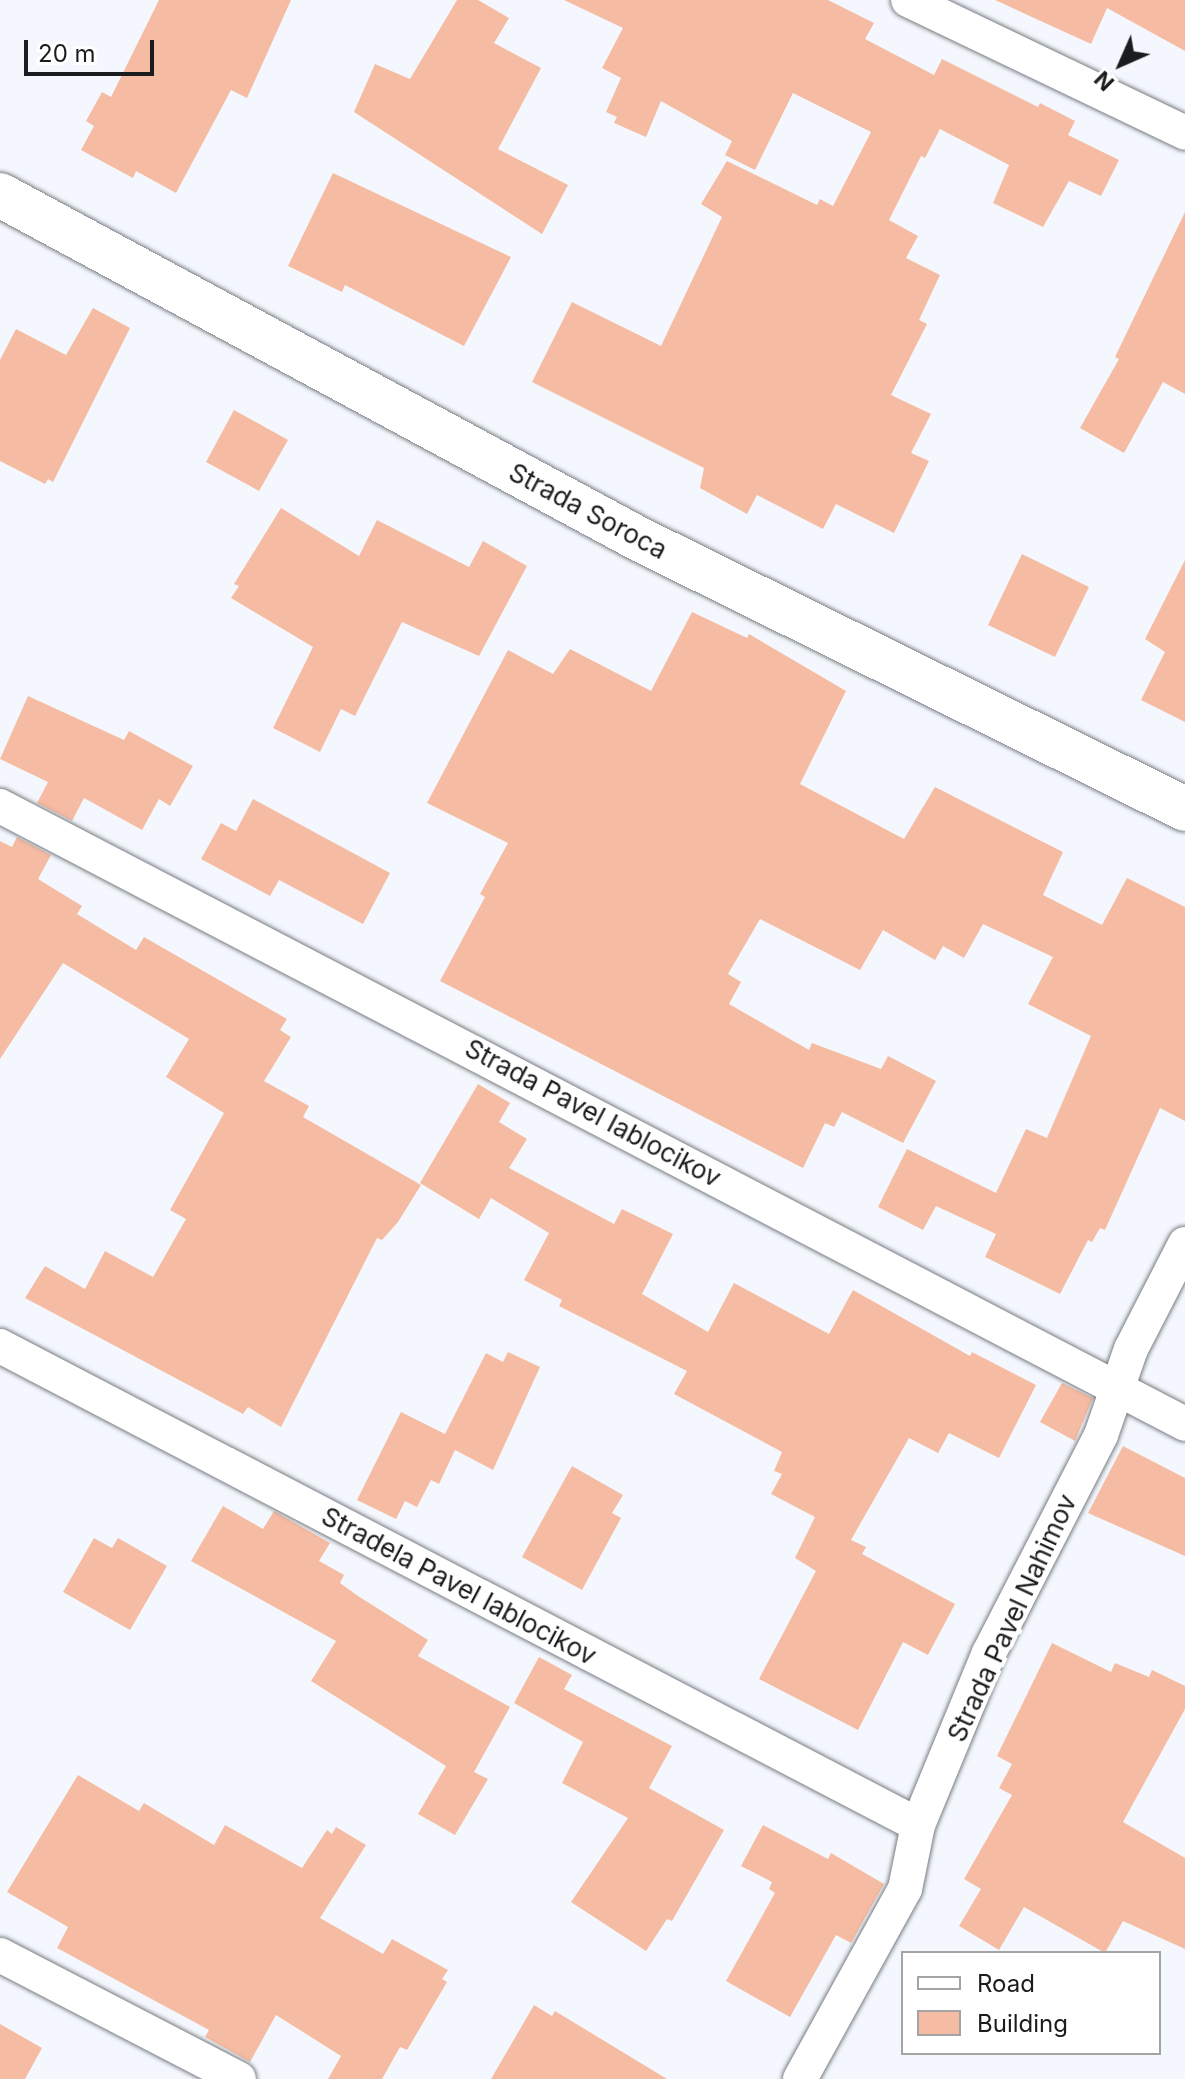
<!DOCTYPE html>
<style>
body{margin:0}
#map{position:relative;width:1185px;height:2079px;overflow:hidden;background:#f4f8fe;font-family:Inter,sans-serif}
div>[style]{position:absolute}
[style*='--x']{left:calc(var(--x)*1px);top:calc(var(--y)*1px);width:calc(var(--w)*1px);rotate:calc(var(--a)*1deg)}
.building>*{inset:0;background:#f6bca3}
.roads{filter:drop-shadow(0 0 2px #797d82) drop-shadow(0 0 2px #797d82)}
.minor>*{height:34px;margin:-17px;padding:0 17px;transform-origin:17px;border-radius:17px;background:#fff}
.tertiary>*{height:44px;margin:-22px;padding:0 22px;transform-origin:22px;border-radius:22px;background:#fff}
span{translate:-50% -50%;white-space:nowrap;text-align:center;line-height:1.15;-webkit-text-stroke:8px #fff;paint-order:stroke}
.street-label{font-size:26px;color:#1b1c1e}
.legend{position:absolute;left:901px;top:1951px;width:260px;height:104px;box-sizing:border-box;background:#fff;border:2px solid #a4a4a5;margin:0;padding:10px 14px;list-style:none;font-size:24px;color:#1b1c1e}
.legend li{display:flex;align-items:center;gap:16px;height:40px}
.legend b{width:40px;border:2px solid #a4a4a5}
.north{position:absolute;left:1081px;top:24px;width:80px;height:80px;-webkit-text-stroke:6px #fff;paint-order:stroke;rotate:225deg;font-size:22px;font-weight:700;line-height:32px;text-align:center;color:#1b1c1e}
.north::after{content:'';display:block;margin:auto;width:28px;height:36px;background:#1b1c1e;clip-path:polygon(50% 0,100% 100%,50% 72%,0 100%)}
.scale{position:absolute;left:24px;top:40px;width:130px;height:36px;box-sizing:border-box;border:4px solid #1b1c1e;border-top:0;padding-left:10px;font-size:24px;line-height:28px;white-space:nowrap;color:#1b1c1e;-webkit-text-stroke:6px #fff;paint-order:stroke}
</style>
<div id="map">
<div class="building">
<div style="clip-path:polygon(159px 0,291px 0,247px 98px,231px 90px,176px 193px,136px 171px,133px 178px,81px 150px,94px 126px,86px 121px,102px 92px,111px 97px)"></div>
<div style="clip-path:polygon(457px 0,478px 0,509px 18px,494px 43px,541px 68px,498px 149px,568px 185px,542px 234px,354px 112px,375px 64px,410px 79px)"></div>
<div style="clip-path:polygon(564px 0,828px 0,874px 23px,865px 39px,934px 75px,942px 59px,1038px 107px,1040px 103px,1075px 121px,1068px 135px,1119px 160px,1101px 196px,1069px 181px,1043px 227px,993px 203px,1009px 165px,940px 129px,925px 158px,921px 156px,889px 220px,918px 236px,906px 258px,940px 275px,919px 320px,927px 324px,891px 395px,931px 414px,911px 453px,929px 461px,894px 533px,836px 504px,823px 529px,757px 495px,747px 514px,700px 488px,704px 468px,532px 382px,572px 302px,661px 346px,722px 217px,701px 204px,727px 161px,817px 205px,820px 199px,833px 206px,871px 132px,793px 93px,755px 170px,725px 155px,732px 141px,661px 101px,646px 137px,614px 123px,617px 117px,606px 112px,621px 78px,602px 68px,623px 28px)"></div>
<div style="clip-path:polygon(995px 0,1185px 0,1185px 51px,1107px 8px,1091px 44px)"></div>
<div style="clip-path:polygon(333px 173px,511px 257px,464px 346px,345px 285px,342px 292px,288px 266px)"></div>
<div style="clip-path:polygon(1185px 212px,1185px 394px,1163px 382px,1124px 453px,1080px 428px,1119px 359px,1115px 357px)"></div>
<div style="clip-path:polygon(93px 308px,130px 328px,53px 482px,48px 479px,45px 484px,0 461px,0 360px,16px 329px,66px 355px)"></div>
<div style="clip-path:polygon(234px 410px,288px 440px,259px 491px,206px 462px)"></div>
<div style="clip-path:polygon(281px 508px,359px 556px,377px 520px,469px 567px,483px 541px,527px 566px,479px 656px,402px 622px,355px 716px,341px 709px,320px 752px,273px 728px,313px 647px,231px 598px,239px 586px,234px 584px)"></div>
<div style="clip-path:polygon(1022px 554px,1089px 587px,1055px 657px,988px 625px)"></div>
<div style="clip-path:polygon(1185px 560px,1185px 722px,1141px 700px,1165px 652px,1145px 639px)"></div>
<div style="clip-path:polygon(692px 612px,747px 638px,749px 634px,846px 691px,800px 784px,904px 839px,935px 787px,1063px 852px,1043px 895px,1102px 925px,1127px 878px,1185px 907px,1185px 1121px,1160px 1108px,1105px 1230px,1100px 1228px,1092px 1242px,1088px 1240px,1060px 1294px,985px 1257px,996px 1234px,936px 1206px,923px 1230px,878px 1207px,907px 1149px,996px 1193px,1026px 1129px,1047px 1138px,1091px 1036px,1028px 1004px,1053px 957px,983px 924px,964px 958px,943px 946px,935px 960px,883px 930px,860px 970px,760px 919px,728px 974px,741px 982px,729px 1004px,809px 1050px,812px 1043px,881px 1069px,888px 1056px,936px 1081px,903px 1143px,842px 1112px,834px 1127px,825px 1123px,803px 1168px,440px 981px,485px 897px,480px 894px,508px 843px,427px 803px,508px 650px,553px 674px,570px 649px,651px 691px)"></div>
<div style="clip-path:polygon(28px 696px,124px 740px,129px 731px,193px 766px,170px 806px,159px 799px,142px 830px,84px 798px,72px 821px,37px 803px,48px 782px,0 759px)"></div>
<div style="clip-path:polygon(253px 799px,390px 873px,363px 924px,279px 880px,270px 896px,201px 859px,221px 823px,236px 831px)"></div>
<div style="clip-path:polygon(17px 837px,51px 855px,38px 879px,82px 906px,77px 914px,136px 950px,144px 937px,287px 1019px,280px 1030px,291px 1037px,264px 1081px,309px 1106px,303px 1117px,421px 1185px,398px 1222px,382px 1240px,377px 1238px,281px 1427px,248px 1407px,243px 1414px,25px 1298px,45px 1266px,85px 1289px,105px 1251px,153px 1277px,186px 1219px,170px 1210px,224px 1113px,166px 1077px,189px 1039px,63px 963px,0 1059px,0 841px,12px 847px)"></div>
<div style="clip-path:polygon(478px 1084px,510px 1103px,499px 1122px,527px 1139px,509px 1168px,614px 1224px,622px 1209px,673px 1234px,642px 1294px,708px 1332px,734px 1283px,829px 1334px,853px 1290px,970px 1356px,972px 1352px,1036px 1385px,999px 1458px,949px 1433px,938px 1453px,909px 1438px,851px 1540px,866px 1547px,862px 1554px,955px 1604px,928px 1655px,903px 1642px,858px 1730px,759px 1679px,816px 1571px,795px 1558px,815px 1517px,771px 1494px,782px 1474px,774px 1471px,782px 1452px,674px 1394px,687px 1371px,559px 1306px,562px 1300px,524px 1280px,549px 1233px,491px 1198px,479px 1219px,420px 1183px)"></div>
<div style="clip-path:polygon(508px 1352px,540px 1367px,493px 1470px,455px 1450px,439px 1484px,431px 1480px,417px 1507px,405px 1501px,396px 1519px,357px 1500px,401px 1412px,445px 1434px,486px 1353px,503px 1362px)"></div>
<div style="clip-path:polygon(1062px 1383px,1093px 1398px,1075px 1441px,1040px 1422px)"></div>
<div style="clip-path:polygon(1123px 1446px,1185px 1478px,1185px 1556px,1088px 1513px)"></div>
<div style="clip-path:polygon(572px 1466px,623px 1495px,612px 1513px,621px 1518px,582px 1590px,522px 1557px)"></div>
<div style="clip-path:polygon(223px 1506px,263px 1529px,274px 1511px,330px 1543px,319px 1561px,344px 1575px,340px 1583px,358px 1596px,428px 1640px,418px 1656px,510px 1707px,474px 1772px,488px 1779px,455px 1835px,418px 1814px,446px 1766px,311px 1681px,336px 1641px,191px 1561px)"></div>
<div style="clip-path:polygon(94px 1538px,112px 1548px,118px 1538px,167px 1566px,130px 1630px,63px 1592px)"></div>
<div style="clip-path:polygon(1052px 1643px,1111px 1672px,1115px 1663px,1149px 1677px,1152px 1670px,1185px 1686px,1185px 1709px,1123px 1822px,1185px 1858px,1185px 1949px,1123px 1921px,1105px 1953px,1024px 1907px,999px 1950px,959px 1926px,981px 1889px,964px 1879px,1012px 1795px,999px 1788px,1012px 1764px,997px 1756px)"></div>
<div style="clip-path:polygon(539px 1657px,572px 1675px,564px 1689px,672px 1746px,649px 1788px,724px 1830px,672px 1921px,667px 1919px,646px 1951px,571px 1902px,628px 1818px,562px 1783px,583px 1742px,514px 1703px)"></div>
<div style="clip-path:polygon(78px 1775px,139px 1811px,144px 1803px,214px 1845px,225px 1825px,302px 1868px,327px 1830px,332px 1834px,336px 1827px,366px 1845px,320px 1918px,383px 1954px,392px 1939px,448px 1970px,442px 1979px,447px 1982px,407px 2050px,400px 2047px,382px 2079px,328px 2079px,341px 2056px,276px 2015px,250px 2062px,205px 2037px,209px 2030px,57px 1948px,68px 1927px,7px 1892px)"></div>
<div style="clip-path:polygon(763px 1825px,828px 1859px,831px 1853px,884px 1884px,851px 1943px,836px 1935px,790px 2017px,726px 1981px,775px 1893px,769px 1889px,772px 1882px,741px 1866px)"></div>
<div style="clip-path:polygon(534px 2005px,552px 2016px,555px 2011px,667px 2079px,491px 2079px)"></div>
<div style="clip-path:polygon(0 2024px,42px 2048px,25px 2079px,0 2079px)"></div>
</div>
<div class="roads">
<div class="minor">
<div style="--x:908;--y:0;--w:307;--a:25.6"></div>
<div style="--x:0;--y:806;--w:1336;--a:27.54"></div>
<div style="--x:0;--y:1346;--w:1035;--a:27.55"></div>
<div style="--x:0;--y:1955;--w:269;--a:27.4"></div>
<div style="--x:800;--y:2079;--w:217;--a:-61.1"></div>
<div style="--x:905;--y:1889;--w:65;--a:-78.5"></div>
<div style="--x:918;--y:1825;--w:186;--a:-67.6"></div>
<div style="--x:989;--y:1653;--w:245;--a:-62.8"></div>
<div style="--x:1101;--y:1435;--w:91;--a:-70.8"></div>
<div style="--x:1131;--y:1349;--w:118;--a:-62.8"></div>
</div>
<div class="tertiary">
<div style="--x:0;--y:195;--w:726;--a:28.3"></div>
<div style="--x:639;--y:539;--w:609;--a:26.31"></div>
</div>
</div>
<div class="street-label">
<span style="left:588px;top:511px;rotate:28deg">Strada Soroca</span>
<span style="left:593px;top:1113px;rotate:28deg">Strada Pavel Iablocikov</span>
<span style="left:459px;top:1586px;rotate:28deg">Stradela Pavel Iablocikov</span>
<span style="left:1012px;top:1618px;rotate:-65deg">Strada Pavel Nahimov</span>
</div>
<ul class="legend">
<li><b style="height:10px;background:#fff"></b>Road</li>
<li><b style="height:22px;background:#f6bca3"></b>Building</li>
</ul>
<div class="north">N</div>
<div class="scale">20 m</div>
</div>
